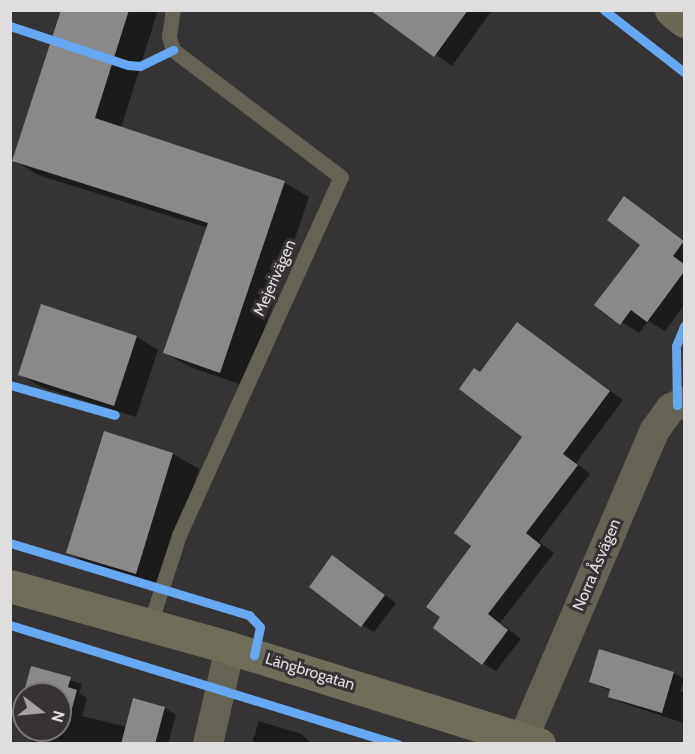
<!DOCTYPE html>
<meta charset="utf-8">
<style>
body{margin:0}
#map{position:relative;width:695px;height:754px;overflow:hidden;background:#353334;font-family:Cabin,sans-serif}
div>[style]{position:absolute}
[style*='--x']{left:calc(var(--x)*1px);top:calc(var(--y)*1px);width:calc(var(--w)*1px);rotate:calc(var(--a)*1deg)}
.shadow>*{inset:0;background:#0007}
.building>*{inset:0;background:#8a8889}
.lane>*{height:15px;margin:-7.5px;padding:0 7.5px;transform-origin:7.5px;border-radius:7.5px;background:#656353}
.street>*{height:30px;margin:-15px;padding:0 15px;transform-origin:15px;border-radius:15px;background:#656353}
.secondary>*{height:33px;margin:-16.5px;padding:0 16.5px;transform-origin:16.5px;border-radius:16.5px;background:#6f6d59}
.primary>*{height:33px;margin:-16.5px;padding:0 16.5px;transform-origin:16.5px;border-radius:16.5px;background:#6c6a57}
.cycleway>*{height:9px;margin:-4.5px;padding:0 4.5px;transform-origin:4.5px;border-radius:4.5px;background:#66a8f1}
span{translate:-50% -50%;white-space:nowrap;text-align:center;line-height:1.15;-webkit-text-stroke:6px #363235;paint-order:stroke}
.street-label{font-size:16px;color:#e0dddf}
.frame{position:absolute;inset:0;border:12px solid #e0dddf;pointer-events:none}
.north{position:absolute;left:12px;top:682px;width:60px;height:60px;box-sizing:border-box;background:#363235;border:2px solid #7a7679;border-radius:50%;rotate:106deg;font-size:16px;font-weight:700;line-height:24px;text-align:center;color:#e0dddf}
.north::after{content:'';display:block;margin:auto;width:21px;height:27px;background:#a4a2a3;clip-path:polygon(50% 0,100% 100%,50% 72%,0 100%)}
</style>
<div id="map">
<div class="shadow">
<div style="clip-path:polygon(63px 10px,158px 10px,121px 128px,285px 183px,309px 197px,245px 386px,190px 367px,165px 353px,208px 228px,38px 175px,14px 160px)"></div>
<div style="clip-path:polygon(373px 10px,492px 10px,452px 66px)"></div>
<div style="clip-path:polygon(625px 198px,684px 240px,684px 305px,665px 331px,648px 321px,639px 333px,596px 305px,642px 244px)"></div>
<div style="clip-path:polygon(42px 306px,137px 337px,158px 350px,136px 417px,41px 387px,19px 374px)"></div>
<div style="clip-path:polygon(518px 324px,623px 400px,576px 463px,590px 474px,539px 542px,554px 553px,500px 623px,521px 639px,496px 671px,482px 663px,442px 617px,524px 437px,480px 373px)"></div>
<div style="clip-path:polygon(105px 433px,173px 454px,199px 469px,162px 588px,95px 568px,68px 552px)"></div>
<div style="clip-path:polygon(344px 564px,396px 603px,374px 632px,362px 625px)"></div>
<div style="clip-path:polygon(32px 668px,82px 684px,79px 693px,87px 698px,82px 716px,127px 727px,134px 700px,165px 708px,176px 715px,168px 744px,31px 744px,34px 730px,60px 730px,60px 694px,25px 694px)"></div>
<div style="clip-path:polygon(674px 673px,684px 679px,680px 691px,684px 693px,684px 723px,620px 702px,610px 696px,611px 691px,591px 682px)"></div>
<div style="clip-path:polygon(259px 721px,301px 734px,312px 744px,252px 744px)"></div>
</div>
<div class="building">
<div style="clip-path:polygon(61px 10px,129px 10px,95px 118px,285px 181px,220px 373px,163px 353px,208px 223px,12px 161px)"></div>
<div style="clip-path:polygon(370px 10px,468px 10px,434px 57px)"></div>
<div style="clip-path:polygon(624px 196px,684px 241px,673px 256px,684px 264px,684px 272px,647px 322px,631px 310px,620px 325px,594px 305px,640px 245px,607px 220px)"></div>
<div style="clip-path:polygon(41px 304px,137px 336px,114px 406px,18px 375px)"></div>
<div style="clip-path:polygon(517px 322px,610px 391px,563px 454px,578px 465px,526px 533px,541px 545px,488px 614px,508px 630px,482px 665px,433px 628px,440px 617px,426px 607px,471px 546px,454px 533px,522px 437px,459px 389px,474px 368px,480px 372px)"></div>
<div style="clip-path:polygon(104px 431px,173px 453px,136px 574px,66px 553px)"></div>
<div style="clip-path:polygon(332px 555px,385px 595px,361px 627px,309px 587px)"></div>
<div style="clip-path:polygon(599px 649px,674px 672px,662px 713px,608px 697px,610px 689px,589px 682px)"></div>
<div style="clip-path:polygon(31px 666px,71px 677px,68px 687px,77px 690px,69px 719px,60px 718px,60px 694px,24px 694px,24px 720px,17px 718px)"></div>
<div style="clip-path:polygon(133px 698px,165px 707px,155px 744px,121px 744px)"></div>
</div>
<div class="lane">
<div style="--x:149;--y:627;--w:97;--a:-71.9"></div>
<div style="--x:179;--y:535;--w:393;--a:-65.7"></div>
<div style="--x:341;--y:177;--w:211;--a:-142.9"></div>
<div style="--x:173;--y:50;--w:14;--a:-107"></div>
<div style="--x:169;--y:37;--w:27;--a:-82"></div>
</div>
<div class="street">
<div style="--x:523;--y:739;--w:336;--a:-66.9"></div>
<div style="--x:655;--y:430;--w:27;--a:-54"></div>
<div style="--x:671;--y:408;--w:14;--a:-25"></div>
<div style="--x:208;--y:744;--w:98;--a:-77.1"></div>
</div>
<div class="secondary">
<div style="--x:10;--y:586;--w:229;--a:15.7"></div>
<div style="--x:230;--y:648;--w:324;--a:17.3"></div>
</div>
<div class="primary">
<div style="--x:671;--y:10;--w:17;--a:40"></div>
</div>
<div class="cycleway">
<div style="--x:604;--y:10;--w:101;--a:37.8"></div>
<div style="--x:10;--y:26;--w:124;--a:18.3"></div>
<div style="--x:128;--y:65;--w:12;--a:5"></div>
<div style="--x:140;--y:66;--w:37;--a:-26"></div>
<div style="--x:10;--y:385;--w:109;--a:15.9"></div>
<div style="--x:677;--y:405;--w:59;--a:-91"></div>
<div style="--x:676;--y:346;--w:22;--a:-68"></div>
<div style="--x:10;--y:543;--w:250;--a:16.8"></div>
<div style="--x:249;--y:615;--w:16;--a:47"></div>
<div style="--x:260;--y:627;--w:29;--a:102"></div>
<div style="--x:10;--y:625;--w:406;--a:17.1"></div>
</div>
<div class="street-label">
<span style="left:275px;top:278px;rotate:-66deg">Mejerivägen</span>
<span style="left:597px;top:565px;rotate:-67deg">Norra Åsvägen</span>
<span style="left:310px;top:672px;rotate:17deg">Längbrogatan</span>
</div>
<div class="frame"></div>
<div class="north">N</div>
</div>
